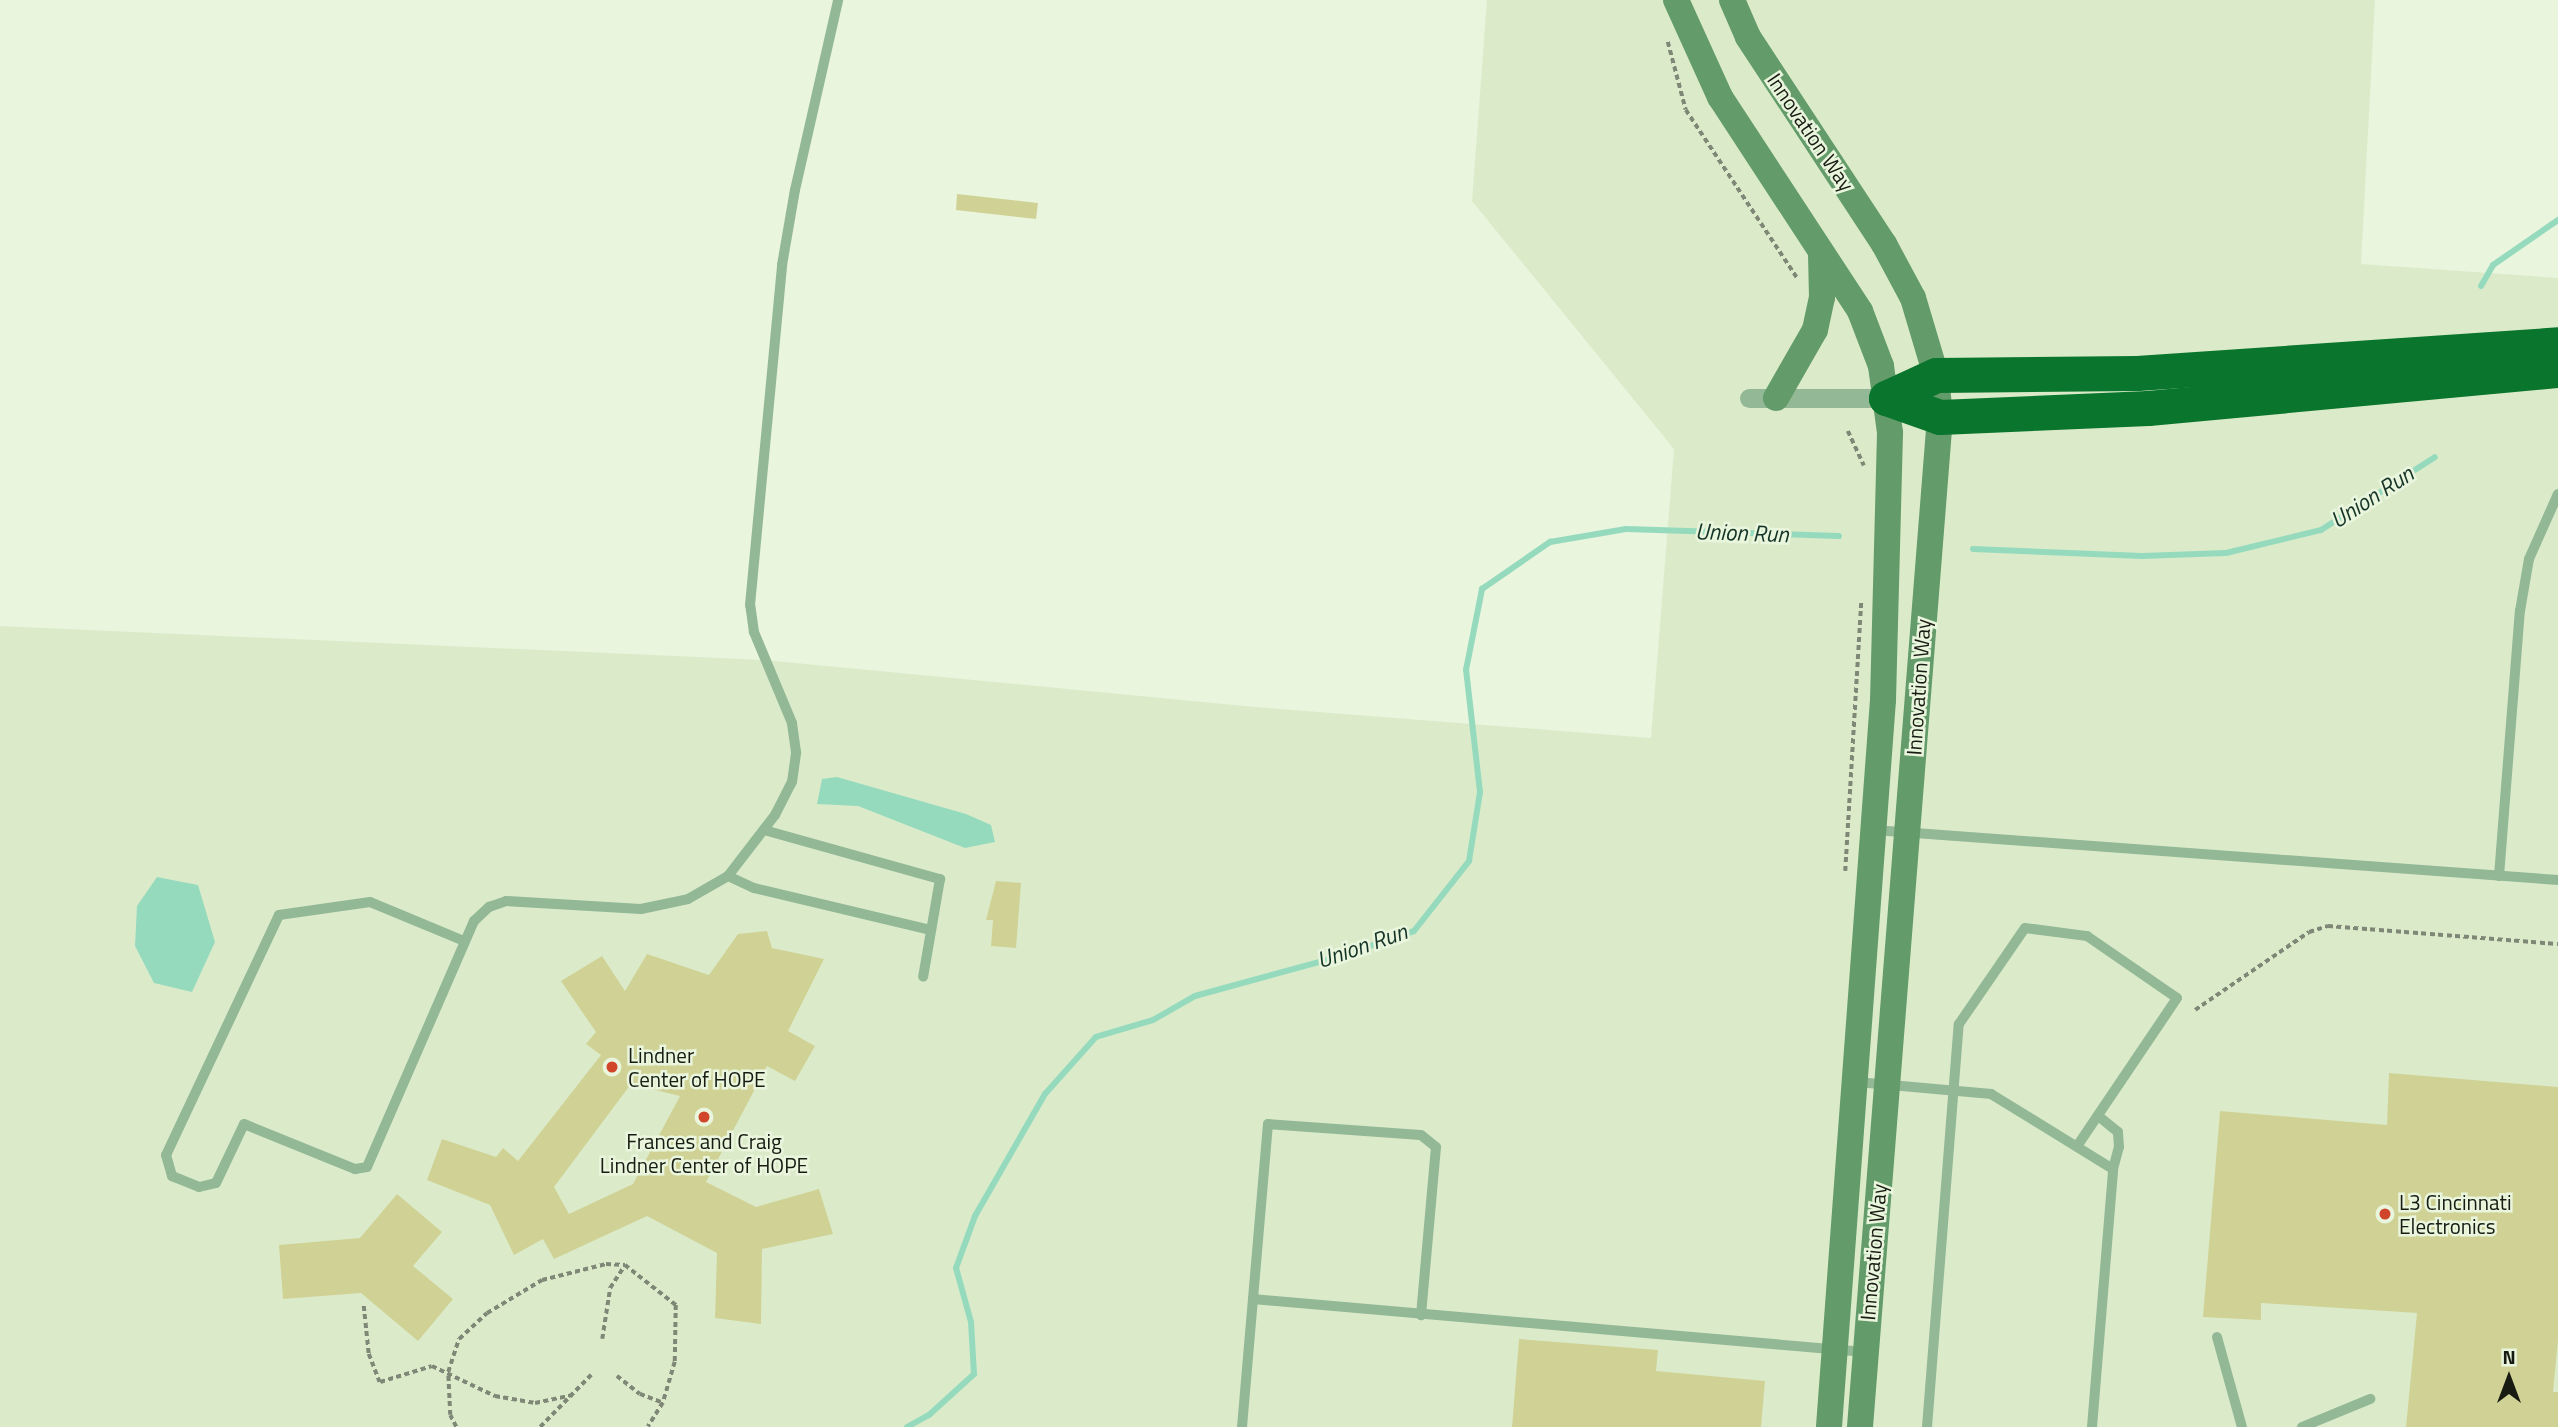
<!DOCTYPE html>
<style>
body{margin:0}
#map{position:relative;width:2558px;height:1427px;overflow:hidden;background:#e9f5dc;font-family:"Titillium Web",sans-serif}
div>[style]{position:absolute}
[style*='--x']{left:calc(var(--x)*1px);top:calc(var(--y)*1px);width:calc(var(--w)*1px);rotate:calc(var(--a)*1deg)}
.built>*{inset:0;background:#dbebca}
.water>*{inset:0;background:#96dabe}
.stream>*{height:6px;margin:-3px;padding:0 3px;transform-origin:3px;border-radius:3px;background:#96dabe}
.building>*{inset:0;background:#d0d295}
.path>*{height:3.5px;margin-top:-1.75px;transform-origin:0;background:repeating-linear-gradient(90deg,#7f8776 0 5px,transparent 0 8.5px)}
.lane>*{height:10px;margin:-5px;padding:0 5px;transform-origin:5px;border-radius:5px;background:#93b896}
.street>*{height:19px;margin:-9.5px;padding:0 9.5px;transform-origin:9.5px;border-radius:9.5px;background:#93b896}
.secondary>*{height:26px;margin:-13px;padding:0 13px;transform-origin:13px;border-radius:13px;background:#639c6a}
.highway>*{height:35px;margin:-17.5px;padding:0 17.5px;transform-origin:17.5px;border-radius:17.5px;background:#0a752c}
.dots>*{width:19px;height:19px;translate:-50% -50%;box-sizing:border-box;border:4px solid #e9f5dc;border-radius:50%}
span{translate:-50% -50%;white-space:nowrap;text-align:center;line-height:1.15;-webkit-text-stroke:5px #e9f5dc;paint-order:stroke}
.street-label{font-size:21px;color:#171b12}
.poi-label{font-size:21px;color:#171b12}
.left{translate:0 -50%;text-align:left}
.water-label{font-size:23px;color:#153428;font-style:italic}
.north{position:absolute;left:2474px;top:1343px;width:70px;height:70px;-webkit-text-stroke:5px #e9f5dc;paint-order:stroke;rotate:0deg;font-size:19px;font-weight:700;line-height:28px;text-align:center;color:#171b12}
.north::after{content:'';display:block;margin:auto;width:24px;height:32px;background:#171b12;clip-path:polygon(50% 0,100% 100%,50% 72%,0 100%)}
</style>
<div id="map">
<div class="built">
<div style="clip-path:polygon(1487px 0,2375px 0,2361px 264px,2558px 278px,2558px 1427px,0 1427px,0 626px,764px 660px,1255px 707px,1651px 738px,1674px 449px,1472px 201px)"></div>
</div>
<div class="water">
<div style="clip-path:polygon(837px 777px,966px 814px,991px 825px,995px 842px,965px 848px,858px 806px,817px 804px,822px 779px)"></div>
<div style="clip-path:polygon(157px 877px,198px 885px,215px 942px,192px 992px,154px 983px,135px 946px,137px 906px)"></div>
</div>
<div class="stream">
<div style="--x:2481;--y:286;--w:24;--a:-60"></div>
<div style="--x:2493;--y:265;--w:79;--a:-34.7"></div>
<div style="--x:1973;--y:549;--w:169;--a:2.4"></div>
<div style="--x:2142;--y:556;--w:84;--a:-2"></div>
<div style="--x:2226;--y:553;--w:98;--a:-13.6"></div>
<div style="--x:2321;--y:530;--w:135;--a:-32.6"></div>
<div style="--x:907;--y:1427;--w:25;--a:-29"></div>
<div style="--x:929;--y:1415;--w:61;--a:-42.3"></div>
<div style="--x:974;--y:1374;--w:52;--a:-93.3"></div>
<div style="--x:971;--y:1322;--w:56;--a:-105.5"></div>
<div style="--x:956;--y:1268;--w:55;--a:-69.9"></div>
<div style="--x:975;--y:1216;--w:141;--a:-60.2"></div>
<div style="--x:1045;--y:1094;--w:76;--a:-48.2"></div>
<div style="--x:1096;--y:1037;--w:59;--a:-16.6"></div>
<div style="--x:1153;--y:1020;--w:48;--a:-29.7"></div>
<div style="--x:1195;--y:996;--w:151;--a:-15.3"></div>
<div style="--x:1341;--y:956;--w:77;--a:-18.9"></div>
<div style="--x:1414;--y:931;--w:89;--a:-51.8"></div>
<div style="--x:1469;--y:861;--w:70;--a:-80.9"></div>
<div style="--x:1480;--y:792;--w:123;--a:-96.5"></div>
<div style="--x:1466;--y:670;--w:83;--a:-78.8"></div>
<div style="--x:1482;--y:589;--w:83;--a:-34.7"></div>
<div style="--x:1550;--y:542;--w:77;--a:-9.7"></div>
<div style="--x:1626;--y:529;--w:213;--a:1.9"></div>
</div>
<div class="building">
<div style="clip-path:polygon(957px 194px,1038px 203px,1036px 219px,956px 210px)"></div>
<div style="clip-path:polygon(996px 881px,1021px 883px,1016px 948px,991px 946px,993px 920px,986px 920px)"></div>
<div style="clip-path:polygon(evenodd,767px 931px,772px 948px,824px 959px,788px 1031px,815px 1046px,795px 1081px,767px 1066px,706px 1182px,756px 1207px,819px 1189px,833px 1234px,762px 1249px,761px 1324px,715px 1318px,717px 1253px,647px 1216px,554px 1259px,543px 1239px,514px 1255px,490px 1205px,427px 1180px,442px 1139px,496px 1157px,503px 1148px,518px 1161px,601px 1055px,586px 1044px,596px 1032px,561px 981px,602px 956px,625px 991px,647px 954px,709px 975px,738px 934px,767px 931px,631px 1084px,680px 1096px,633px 1184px,569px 1214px,554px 1187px,631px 1084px)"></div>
<div style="clip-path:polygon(2389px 1073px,2558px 1087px,2558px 1340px,2553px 1392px,2558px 1392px,2558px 1427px,2406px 1427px,2417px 1313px,2261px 1303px,2261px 1320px,2203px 1317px,2220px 1111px,2387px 1125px)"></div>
<div style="clip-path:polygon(397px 1194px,442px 1232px,413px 1266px,453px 1299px,418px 1341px,361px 1293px,283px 1299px,279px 1245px,360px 1238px)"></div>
<div style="clip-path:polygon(1519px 1339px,1658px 1350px,1656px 1371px,1765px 1381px,1761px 1427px,1512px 1427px)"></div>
</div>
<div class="path">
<div style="--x:1668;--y:42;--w:70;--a:75.2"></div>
<div style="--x:1686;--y:110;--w:203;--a:56.5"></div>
<div style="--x:1848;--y:431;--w:38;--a:65"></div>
<div style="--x:1845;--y:871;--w:272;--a:-86.6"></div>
<div style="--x:2195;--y:1010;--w:138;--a:-34.4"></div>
<div style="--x:2309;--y:932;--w:20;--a:-18"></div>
<div style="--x:2328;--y:926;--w:231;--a:4.5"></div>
<div style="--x:364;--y:1306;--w:48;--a:84.1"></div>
<div style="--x:369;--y:1354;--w:30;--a:69"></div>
<div style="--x:380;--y:1382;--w:54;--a:-17.1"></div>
<div style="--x:432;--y:1366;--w:70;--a:25.5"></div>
<div style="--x:495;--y:1396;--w:41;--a:9.9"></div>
<div style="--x:535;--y:1403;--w:38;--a:-12"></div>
<div style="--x:602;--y:1339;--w:52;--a:-81.1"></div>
<div style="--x:610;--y:1288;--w:27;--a:-57"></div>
<div style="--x:617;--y:1376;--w:29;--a:38"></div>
<div style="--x:640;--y:1394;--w:25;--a:21"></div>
<div style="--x:456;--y:1427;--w:13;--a:-117"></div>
<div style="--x:450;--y:1415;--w:43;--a:-92.7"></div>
<div style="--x:448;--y:1372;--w:35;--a:-72"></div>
<div style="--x:459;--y:1339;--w:38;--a:-43"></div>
<div style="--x:487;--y:1313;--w:64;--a:-31"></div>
<div style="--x:542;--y:1280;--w:66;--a:-14"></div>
<div style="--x:606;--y:1264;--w:19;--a:3"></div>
<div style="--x:625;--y:1265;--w:65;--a:38.1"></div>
<div style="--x:676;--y:1305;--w:57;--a:91"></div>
<div style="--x:675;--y:1362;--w:43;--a:106.3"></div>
<div style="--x:663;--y:1403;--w:28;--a:122"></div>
<div style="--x:540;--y:1427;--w:73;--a:-45.6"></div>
</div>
<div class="lane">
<div style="--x:764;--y:830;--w:183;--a:15.6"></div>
<div style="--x:940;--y:879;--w:99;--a:99.8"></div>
<div style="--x:1874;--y:830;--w:686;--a:4.18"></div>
<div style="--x:728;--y:876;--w:29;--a:25"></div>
<div style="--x:754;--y:888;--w:181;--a:13.4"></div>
<div style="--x:2499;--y:876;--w:266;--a:-85.5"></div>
<div style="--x:2520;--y:611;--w:53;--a:-80.2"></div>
<div style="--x:2529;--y:559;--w:71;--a:-66"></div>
<div style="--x:464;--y:941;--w:102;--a:-157.5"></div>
<div style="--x:370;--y:902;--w:92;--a:171.9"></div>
<div style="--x:279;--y:915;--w:265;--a:115.2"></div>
<div style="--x:166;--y:1155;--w:22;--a:74"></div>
<div style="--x:172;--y:1176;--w:29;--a:22"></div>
<div style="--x:199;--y:1187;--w:17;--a:-13"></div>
<div style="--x:216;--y:1183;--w:65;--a:-64.6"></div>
<div style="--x:244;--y:1124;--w:120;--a:22.1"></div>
<div style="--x:355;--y:1169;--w:12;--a:-9"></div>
<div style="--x:367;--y:1167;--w:268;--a:-66.5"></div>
<div style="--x:474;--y:921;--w:21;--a:-43"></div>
<div style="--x:489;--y:907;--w:18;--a:-19"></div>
<div style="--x:506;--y:901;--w:135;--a:3.4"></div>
<div style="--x:641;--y:909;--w:48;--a:-12"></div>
<div style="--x:688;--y:899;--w:46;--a:-29.9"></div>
<div style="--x:728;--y:876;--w:77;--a:-52.4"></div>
<div style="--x:775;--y:815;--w:37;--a:-63"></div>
<div style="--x:792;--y:782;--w:30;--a:-82"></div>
<div style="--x:796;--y:752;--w:29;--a:-98"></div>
<div style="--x:792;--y:723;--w:99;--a:-112.7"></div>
<div style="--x:754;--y:632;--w:27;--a:-98"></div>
<div style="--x:750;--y:605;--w:342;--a:-84.6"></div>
<div style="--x:782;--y:265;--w:76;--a:-80.2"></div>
<div style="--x:795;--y:190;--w:195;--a:-77.2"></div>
<div style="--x:1857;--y:1082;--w:135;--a:5.1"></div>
<div style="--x:1991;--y:1094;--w:143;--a:31.6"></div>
<div style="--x:1253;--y:1299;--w:614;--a:4.95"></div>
<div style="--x:2217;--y:1337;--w:93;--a:74.5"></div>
<div style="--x:1242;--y:1427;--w:304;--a:-85.1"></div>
<div style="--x:1268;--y:1124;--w:153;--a:4.1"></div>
<div style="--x:1421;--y:1135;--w:19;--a:39"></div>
<div style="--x:1436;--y:1147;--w:169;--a:95.1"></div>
<div style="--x:1927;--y:1427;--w:404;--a:-85.5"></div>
<div style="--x:1959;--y:1024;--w:116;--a:-55.5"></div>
<div style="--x:2025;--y:928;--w:63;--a:7.4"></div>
<div style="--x:2087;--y:936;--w:109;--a:34.6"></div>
<div style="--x:2177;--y:998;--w:179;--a:124"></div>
<div style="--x:2092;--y:1427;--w:259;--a:-85.3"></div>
<div style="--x:2113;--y:1169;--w:23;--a:-75"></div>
<div style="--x:2119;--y:1147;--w:15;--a:-94"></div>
<div style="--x:2118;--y:1132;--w:26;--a:-141"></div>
<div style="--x:2302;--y:1427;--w:74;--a:-22.4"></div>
</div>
<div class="street">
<div style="--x:1749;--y:398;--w:137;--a:0"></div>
</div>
<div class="secondary">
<div style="--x:1676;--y:0;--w:107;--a:65.6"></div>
<div style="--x:1720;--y:97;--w:256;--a:56.8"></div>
<div style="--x:1860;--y:311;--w:59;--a:69.1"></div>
<div style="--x:1881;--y:366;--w:68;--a:82.3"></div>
<div style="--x:1890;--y:433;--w:267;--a:91.5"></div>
<div style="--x:1883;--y:700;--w:729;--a:94.25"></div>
<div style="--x:1732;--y:0;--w:40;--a:66.6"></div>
<div style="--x:1748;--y:37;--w:248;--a:56.7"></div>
<div style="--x:1884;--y:244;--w:61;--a:61.8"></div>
<div style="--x:1913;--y:298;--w:80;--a:73.4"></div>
<div style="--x:1936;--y:375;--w:42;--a:84.6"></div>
<div style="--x:1940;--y:417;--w:1013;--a:94.53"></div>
<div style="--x:1776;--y:398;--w:78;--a:-60.2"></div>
<div style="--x:1815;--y:330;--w:33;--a:-78"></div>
<div style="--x:1822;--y:298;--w:45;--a:-91.3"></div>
</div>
<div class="highway">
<div style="--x:1886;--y:398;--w:55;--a:-24.7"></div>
<div style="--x:1936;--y:375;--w:201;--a:-0.6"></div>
<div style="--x:2137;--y:373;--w:422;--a:-3.9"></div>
<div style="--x:1886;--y:398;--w:57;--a:19.4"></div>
<div style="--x:1940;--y:417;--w:208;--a:-2.5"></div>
<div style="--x:2148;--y:408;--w:412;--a:-5.3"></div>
</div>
<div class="dots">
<div style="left:612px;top:1067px;background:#d1462a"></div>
<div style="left:704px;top:1117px;background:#d1462a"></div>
<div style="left:2385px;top:1214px;background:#d1462a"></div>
</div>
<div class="street-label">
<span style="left:1811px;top:132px;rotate:56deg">Innovation Way</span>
<span style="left:1918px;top:687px;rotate:-86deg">Innovation Way</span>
<span style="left:1873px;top:1252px;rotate:-85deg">Innovation Way</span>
</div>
<div class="poi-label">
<span class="left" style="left:628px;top:1067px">Lindner<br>Center of HOPE</span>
<span style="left:704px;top:1153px">Frances and Craig<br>Lindner Center of HOPE</span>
<span class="left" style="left:2399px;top:1214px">L3 Cincinnati<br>Electronics</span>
</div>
<div class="water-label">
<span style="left:2372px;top:497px;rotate:-33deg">Union Run</span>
<span style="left:1742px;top:533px;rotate:2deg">Union Run</span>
<span style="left:1362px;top:946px;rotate:-19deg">Union Run</span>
</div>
<div class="north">N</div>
</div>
